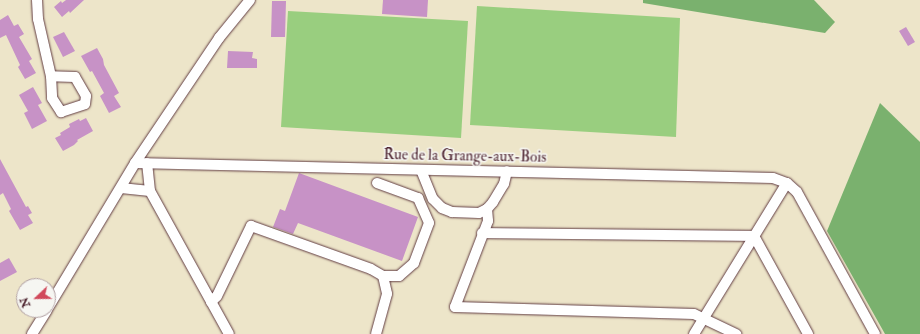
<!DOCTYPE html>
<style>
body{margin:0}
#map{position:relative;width:920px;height:334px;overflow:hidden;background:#ede5c9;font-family:"IM FELL Double Pica",serif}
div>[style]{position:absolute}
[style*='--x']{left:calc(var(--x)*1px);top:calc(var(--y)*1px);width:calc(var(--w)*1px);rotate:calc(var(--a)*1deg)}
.green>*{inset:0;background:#99ce7f}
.forest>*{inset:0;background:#7ab16e}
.building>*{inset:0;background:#c792c6}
.roads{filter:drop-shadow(0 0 1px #623d43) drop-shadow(0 0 1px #623d43)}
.minor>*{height:10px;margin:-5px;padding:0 5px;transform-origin:5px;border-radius:5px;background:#fff}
span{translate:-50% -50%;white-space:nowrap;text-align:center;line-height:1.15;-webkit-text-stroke:3px #f6f6f2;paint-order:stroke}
.street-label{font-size:15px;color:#4a1f2b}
.north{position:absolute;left:16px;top:278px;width:40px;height:40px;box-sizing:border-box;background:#f6f6f2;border:1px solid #b1a0a2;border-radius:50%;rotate:248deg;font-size:11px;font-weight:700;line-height:16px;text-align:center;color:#4a1f2b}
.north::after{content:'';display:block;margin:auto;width:14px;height:18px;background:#d1495b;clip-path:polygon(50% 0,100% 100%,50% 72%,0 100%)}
</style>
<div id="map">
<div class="green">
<div style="clip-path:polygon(477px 6px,680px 18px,676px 137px,470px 125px)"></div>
<div style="clip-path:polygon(288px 11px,468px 21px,461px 138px,281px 127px)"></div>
</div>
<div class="forest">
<div style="clip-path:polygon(643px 0,814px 0,835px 22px,825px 33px,643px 3px)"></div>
<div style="clip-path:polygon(880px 103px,920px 142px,920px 334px,885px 334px,827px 231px)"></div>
</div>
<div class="building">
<div style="clip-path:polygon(66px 0,84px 0,70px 13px,69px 11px,62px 17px,54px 7px,61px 1px,62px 3px)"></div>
<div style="clip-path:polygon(383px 0,428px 0,427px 17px,382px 14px)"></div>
<div style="clip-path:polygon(272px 1px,286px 1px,285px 37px,271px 37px)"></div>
<div style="clip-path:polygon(8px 15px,14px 26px,18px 24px,24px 34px,19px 37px,32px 59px,29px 61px,36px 73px,25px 79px,18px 67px,20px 65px,6px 35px,0 38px,0 20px)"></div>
<div style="clip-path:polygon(906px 27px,915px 42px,908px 46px,899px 31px)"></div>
<div style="clip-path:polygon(64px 32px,75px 51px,63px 57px,53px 37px)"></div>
<div style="clip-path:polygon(97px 48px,103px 59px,104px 65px,119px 93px,114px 96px,121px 107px,109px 113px,100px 96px,104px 93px,92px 71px,90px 72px,81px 56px)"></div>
<div style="clip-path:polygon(228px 51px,253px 52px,252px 58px,257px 59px,257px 68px,227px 68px)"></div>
<div style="clip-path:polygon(33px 87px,42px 103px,38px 105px,47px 121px,32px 129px,24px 113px,28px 111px,19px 95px)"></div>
<div style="clip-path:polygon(86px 118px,93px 131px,77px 140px,78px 141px,74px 145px,63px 151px,55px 138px,61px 135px,60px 133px,70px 127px,69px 124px,79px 119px,80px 121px)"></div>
<div style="clip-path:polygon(0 159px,26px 207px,28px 206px,32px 213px,28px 215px,33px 223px,20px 230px,9px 211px,11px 209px,3px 193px,0 195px)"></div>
<div style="clip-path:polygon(299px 173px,418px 217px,402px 261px,298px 223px,293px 234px,273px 227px,280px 209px,285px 211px)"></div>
<div style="clip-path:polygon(9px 258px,17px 272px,0 281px,0 263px)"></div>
</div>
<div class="roads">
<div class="minor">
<div style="--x:37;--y:0;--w:19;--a:87"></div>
<div style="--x:38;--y:19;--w:58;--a:77.2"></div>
<div style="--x:51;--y:76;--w:22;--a:87"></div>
<div style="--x:52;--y:98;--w:17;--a:57"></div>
<div style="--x:61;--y:112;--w:25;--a:-18"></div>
<div style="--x:85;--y:104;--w:8;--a:-83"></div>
<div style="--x:86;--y:96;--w:22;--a:-120"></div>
<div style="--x:75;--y:77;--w:24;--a:-178"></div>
<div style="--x:135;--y:163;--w:638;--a:1.35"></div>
<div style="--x:773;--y:178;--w:15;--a:20"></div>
<div style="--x:787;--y:183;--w:13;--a:42"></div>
<div style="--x:797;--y:192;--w:162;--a:61.2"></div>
<div style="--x:421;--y:170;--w:31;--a:68"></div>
<div style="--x:433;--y:199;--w:13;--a:45"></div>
<div style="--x:442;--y:208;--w:11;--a:22"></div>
<div style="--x:452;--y:212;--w:27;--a:2"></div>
<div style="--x:479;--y:213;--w:9;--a:-27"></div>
<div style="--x:487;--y:209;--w:9;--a:-49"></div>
<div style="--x:493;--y:202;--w:21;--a:-59"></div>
<div style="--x:504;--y:184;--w:13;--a:-77"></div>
<div style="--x:377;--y:183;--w:44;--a:20.1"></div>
<div style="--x:418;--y:198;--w:27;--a:66"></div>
<div style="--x:429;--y:223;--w:43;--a:110.6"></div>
<div style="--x:414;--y:263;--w:20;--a:139"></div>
<div style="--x:399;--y:276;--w:16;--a:180"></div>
<div style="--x:121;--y:188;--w:29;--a:6"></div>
<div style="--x:150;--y:191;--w:28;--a:-96"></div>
<div style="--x:150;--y:191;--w:163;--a:61.1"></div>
<div style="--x:487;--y:209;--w:12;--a:85"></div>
<div style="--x:488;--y:221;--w:92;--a:111"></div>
<div style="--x:455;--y:307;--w:239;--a:1.7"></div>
<div style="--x:694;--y:314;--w:47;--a:25.5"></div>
<div style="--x:482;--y:233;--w:272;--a:0.6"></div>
<div style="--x:754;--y:236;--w:112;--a:61.1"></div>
<div style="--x:211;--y:302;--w:8;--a:-45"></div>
<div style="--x:217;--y:296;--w:78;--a:-64.1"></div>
<div style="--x:251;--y:226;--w:127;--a:19.7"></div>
<div style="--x:371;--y:269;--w:14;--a:30"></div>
<div style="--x:383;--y:276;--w:18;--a:77"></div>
<div style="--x:387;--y:294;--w:41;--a:105.4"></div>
<div style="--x:48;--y:308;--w:169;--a:-59"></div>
<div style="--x:135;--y:163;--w:151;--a:-56.1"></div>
<div style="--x:219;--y:38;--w:49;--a:-50.8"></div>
<div style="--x:32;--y:334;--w:28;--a:-58"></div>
<div style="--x:694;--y:334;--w:177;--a:-58.4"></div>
</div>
</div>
<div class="street-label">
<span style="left:465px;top:156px;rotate:1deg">Rue de la Grange-aux-Bois</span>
</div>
<div class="north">N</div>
</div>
